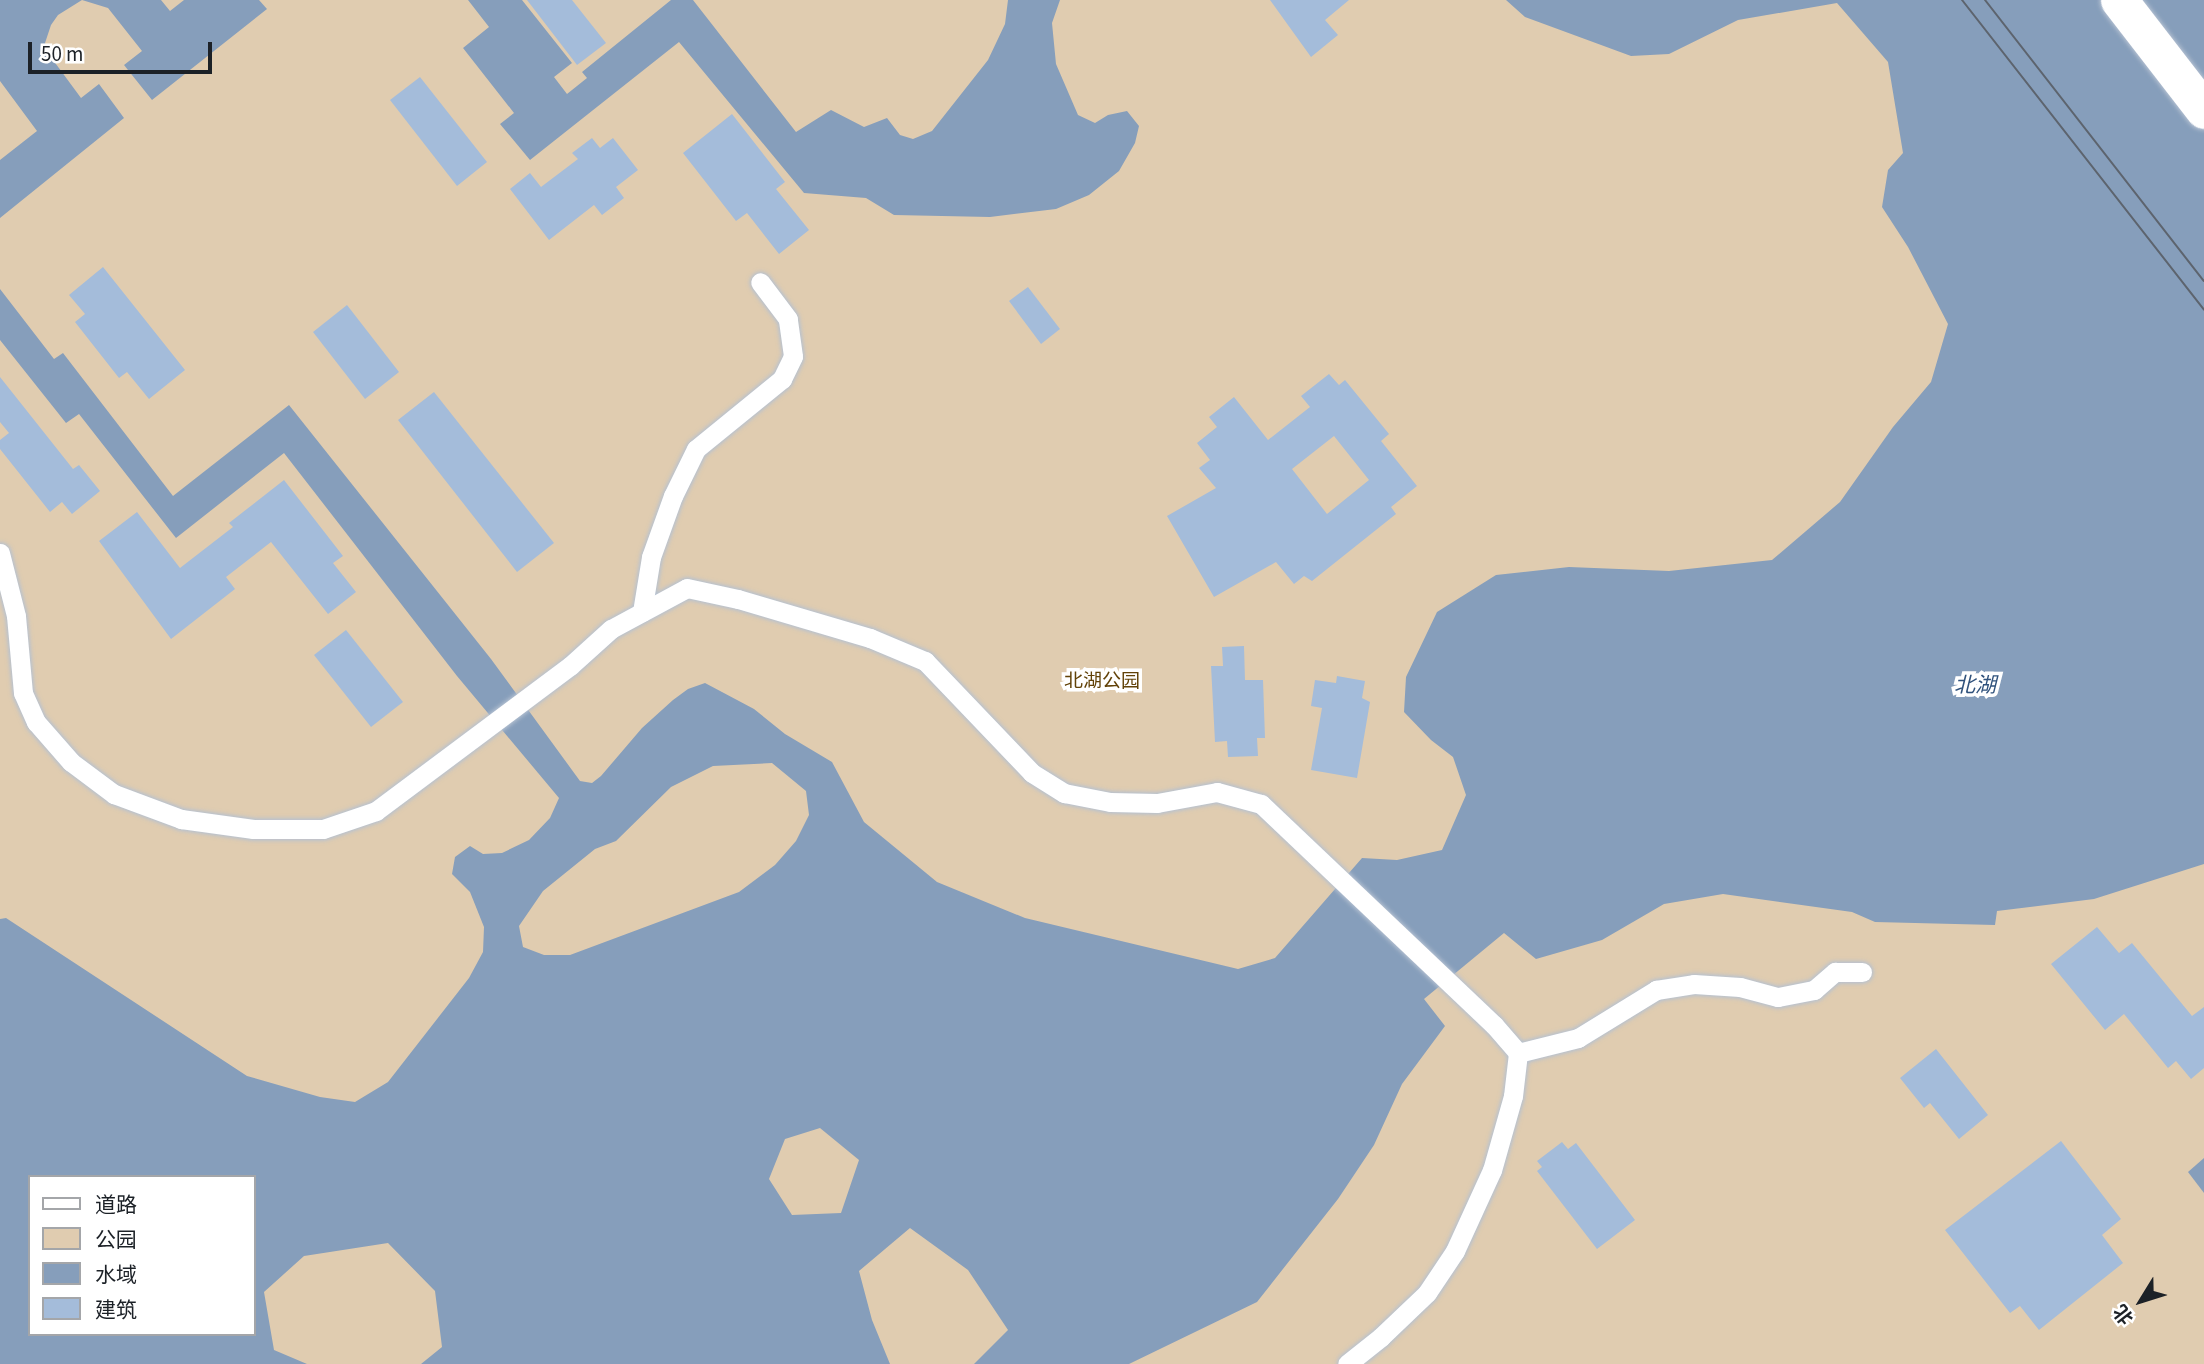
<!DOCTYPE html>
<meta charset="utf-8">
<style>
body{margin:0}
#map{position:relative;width:2204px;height:1364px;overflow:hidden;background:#ddeafa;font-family:"Source Sans 3","Noto Sans SC",sans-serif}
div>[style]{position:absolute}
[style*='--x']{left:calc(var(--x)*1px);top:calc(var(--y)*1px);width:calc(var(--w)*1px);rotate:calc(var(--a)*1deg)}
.green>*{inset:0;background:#e0ccb0}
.water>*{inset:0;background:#869ebb}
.building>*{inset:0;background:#a4bcda}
.roads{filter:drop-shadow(0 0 2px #b5c1d1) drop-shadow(0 0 2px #b5c1d1)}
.street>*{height:19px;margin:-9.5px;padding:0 9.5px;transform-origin:9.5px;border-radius:9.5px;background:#fff}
.highway>*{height:37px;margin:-18.5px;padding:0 18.5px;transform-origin:18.5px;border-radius:18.5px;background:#fff}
.tram>*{height:2px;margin:-1px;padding:0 1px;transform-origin:1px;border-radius:1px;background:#5d646e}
span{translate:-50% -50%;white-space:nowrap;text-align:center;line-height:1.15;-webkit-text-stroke:7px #fff;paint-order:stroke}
.park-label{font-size:19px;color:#624208}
.water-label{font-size:21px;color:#30527c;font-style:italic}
.legend{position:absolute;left:28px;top:1175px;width:228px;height:161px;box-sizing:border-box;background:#fff;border:2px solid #a4a6a9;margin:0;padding:9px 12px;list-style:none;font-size:21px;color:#1c2127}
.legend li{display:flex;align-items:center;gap:14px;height:35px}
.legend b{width:35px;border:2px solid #a4a6a9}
.north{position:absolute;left:2106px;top:1266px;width:70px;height:70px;-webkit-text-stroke:5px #fff;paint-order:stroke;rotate:232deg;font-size:19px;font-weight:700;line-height:28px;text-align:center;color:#1c2127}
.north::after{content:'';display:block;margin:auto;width:24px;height:32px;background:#1c2127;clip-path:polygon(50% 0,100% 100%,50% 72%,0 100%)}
.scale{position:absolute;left:28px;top:42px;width:184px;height:32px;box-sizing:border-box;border:4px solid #1c2127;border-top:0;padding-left:9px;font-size:21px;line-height:24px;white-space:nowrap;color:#1c2127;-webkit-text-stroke:5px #fff;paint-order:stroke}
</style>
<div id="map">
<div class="green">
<div style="clip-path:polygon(evenodd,0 0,2204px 0,2204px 1364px,0 1364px,0 0,30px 1177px,254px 1177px,254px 1334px,30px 1334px,30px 1177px)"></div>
</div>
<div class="water">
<div style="clip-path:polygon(0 0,161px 0,170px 11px,184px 0,259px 0,267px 9px,152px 100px,124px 65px,142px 51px,108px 8px,82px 0,58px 15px,51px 25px,45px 43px,53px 60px,81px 98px,99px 84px,124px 118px,0 218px,0 160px,37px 131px,0 81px)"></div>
<div style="clip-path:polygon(468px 0,522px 0,572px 63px,554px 77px,567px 94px,587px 78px,582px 72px,671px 0,693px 0,796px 132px,831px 110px,864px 127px,887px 118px,900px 135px,913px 139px,932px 131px,988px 60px,1005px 24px,1008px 0,1060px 0,1052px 23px,1056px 64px,1078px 115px,1095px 123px,1108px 115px,1127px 111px,1139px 126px,1135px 143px,1119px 171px,1089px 195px,1056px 209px,990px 217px,894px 215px,866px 198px,804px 193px,679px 42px,530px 160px,500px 124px,514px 113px,463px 48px,489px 27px)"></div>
<div style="clip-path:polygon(evenodd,1506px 0,2204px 0,2204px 864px,2094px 899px,1997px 911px,1995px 925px,1875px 922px,1852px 912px,1723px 894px,1664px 904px,1602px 940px,1536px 959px,1504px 933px,1424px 999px,1445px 1026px,1402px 1084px,1374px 1145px,1338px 1199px,1257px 1302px,1129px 1364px,974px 1364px,1008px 1330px,968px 1270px,910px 1228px,859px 1271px,872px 1320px,890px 1364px,421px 1364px,442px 1347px,435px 1291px,388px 1243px,304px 1256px,264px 1292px,274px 1350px,307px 1364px,0 1364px,0 919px,6px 918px,247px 1076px,320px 1097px,355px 1102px,388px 1082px,469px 978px,483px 952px,484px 927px,470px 892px,452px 874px,455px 857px,470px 846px,483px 854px,502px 853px,529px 840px,550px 818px,559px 798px,457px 676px,284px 453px,176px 538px,79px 414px,66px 423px,0 340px,0 289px,54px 359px,63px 353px,173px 496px,289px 405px,491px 659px,580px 781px,592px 783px,601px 776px,642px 728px,673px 700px,688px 689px,705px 683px,754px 709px,785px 734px,832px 762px,864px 822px,937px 882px,1025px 918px,1238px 969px,1275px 958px,1362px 858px,1397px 860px,1442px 850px,1466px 795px,1453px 757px,1431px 740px,1404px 712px,1406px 677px,1437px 612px,1496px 575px,1569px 567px,1669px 571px,1772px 560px,1840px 502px,1893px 427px,1931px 382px,1948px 324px,1908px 247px,1882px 207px,1888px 170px,1903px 153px,1888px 62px,1837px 3px,1738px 20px,1669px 54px,1631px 56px,1525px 17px,1506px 0,772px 763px,806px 791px,809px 815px,796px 841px,775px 865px,739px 892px,570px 955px,544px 955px,523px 947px,519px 926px,543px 891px,595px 849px,616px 841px,671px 787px,713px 766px,772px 763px,1506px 0,820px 1128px,859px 1160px,841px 1213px,792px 1215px,769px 1179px,785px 1139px,820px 1128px,1506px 0,30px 1177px,254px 1177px,254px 1334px,30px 1334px,30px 1177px)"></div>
<div style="clip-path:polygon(2204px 1158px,2204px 1193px,2188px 1172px)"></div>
</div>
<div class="building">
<div style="clip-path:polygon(527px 0,572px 0,606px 43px,577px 65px)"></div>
<div style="clip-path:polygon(1270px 0,1349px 0,1325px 20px,1338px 35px,1311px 57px)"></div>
<div style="clip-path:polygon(420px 77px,487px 162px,457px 186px,390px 100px)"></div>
<div style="clip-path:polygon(732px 114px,785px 182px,776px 189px,809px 230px,779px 254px,747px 213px,736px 221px,683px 153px)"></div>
<div style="clip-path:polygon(592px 138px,600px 148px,613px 138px,638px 170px,616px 187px,624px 198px,602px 215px,594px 205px,549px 240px,510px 189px,530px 173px,541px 187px,578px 159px,572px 153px)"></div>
<div style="clip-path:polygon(103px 267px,185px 370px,149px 399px,127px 372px,119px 378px,75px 322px,85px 314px,69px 295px)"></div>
<div style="clip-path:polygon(1028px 287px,1060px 329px,1041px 344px,1009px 301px)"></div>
<div style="clip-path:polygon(347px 305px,399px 372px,365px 399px,313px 332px)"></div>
<div style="clip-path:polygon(evenodd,1329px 374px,1339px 385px,1345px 380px,1389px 434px,1381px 441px,1417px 486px,1391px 507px,1396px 514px,1312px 581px,1304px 576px,1294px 584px,1276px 562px,1214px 597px,1167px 516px,1216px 488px,1199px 468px,1210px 460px,1197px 443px,1217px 427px,1209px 417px,1234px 397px,1268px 440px,1310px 407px,1301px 396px,1329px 374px,1334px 436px,1369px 480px,1327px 514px,1292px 469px,1334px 436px)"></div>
<div style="clip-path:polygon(0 377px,73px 469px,79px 465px,100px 491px,72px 514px,62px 502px,50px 512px,0 449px,0 440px,9px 433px,0 422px)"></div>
<div style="clip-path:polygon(434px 392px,554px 543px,517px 572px,398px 420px)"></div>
<div style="clip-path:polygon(284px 480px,343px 556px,333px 563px,356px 592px,328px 614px,271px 542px,226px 577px,235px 589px,171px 639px,99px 541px,137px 512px,180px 568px,233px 527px,229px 523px)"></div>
<div style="clip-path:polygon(346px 630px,403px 702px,371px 727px,314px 655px)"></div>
<div style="clip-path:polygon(1244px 646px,1245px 680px,1263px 680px,1265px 738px,1257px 738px,1258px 756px,1228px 757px,1227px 741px,1215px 742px,1211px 666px,1223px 666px,1222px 647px)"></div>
<div style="clip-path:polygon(1337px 676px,1365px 681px,1362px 698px,1370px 702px,1357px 778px,1311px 770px,1322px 708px,1311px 706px,1315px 680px,1336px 683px)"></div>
<div style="clip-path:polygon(2097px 927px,2119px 953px,2132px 943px,2192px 1016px,2204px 1007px,2204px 1068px,2191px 1079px,2176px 1061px,2168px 1068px,2124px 1014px,2105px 1030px,2051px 964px)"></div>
<div style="clip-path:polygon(1936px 1049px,1988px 1115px,1959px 1139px,1930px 1103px,1924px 1108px,1900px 1078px)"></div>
<div style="clip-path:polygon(2061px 1141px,2121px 1219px,2102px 1235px,2123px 1263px,2039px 1330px,2020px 1306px,2010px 1313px,1945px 1230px)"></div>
<div style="clip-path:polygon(1562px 1142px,1568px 1149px,1576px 1143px,1635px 1220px,1597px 1249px,1537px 1171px,1542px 1167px,1537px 1161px)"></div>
</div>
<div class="roads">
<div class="street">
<div style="--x:0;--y:553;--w:65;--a:75.7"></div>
<div style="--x:16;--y:616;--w:77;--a:84.8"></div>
<div style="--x:23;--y:693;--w:32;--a:66"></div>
<div style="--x:36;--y:722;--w:53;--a:48.8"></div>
<div style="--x:71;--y:762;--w:54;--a:36.7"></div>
<div style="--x:114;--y:794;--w:72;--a:20.5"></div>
<div style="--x:181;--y:819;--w:73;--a:7.9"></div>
<div style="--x:253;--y:829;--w:70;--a:0"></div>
<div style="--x:323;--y:829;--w:56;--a:-18.8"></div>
<div style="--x:376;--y:811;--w:242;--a:-36.8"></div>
<div style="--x:570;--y:666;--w:55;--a:-42.1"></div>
<div style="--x:611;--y:629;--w:86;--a:-28.3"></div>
<div style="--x:687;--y:588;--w:52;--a:12.2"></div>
<div style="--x:738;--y:599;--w:138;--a:16.5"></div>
<div style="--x:870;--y:638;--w:60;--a:22.7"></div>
<div style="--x:925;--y:661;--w:155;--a:46.3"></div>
<div style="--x:1032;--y:773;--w:38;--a:32"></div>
<div style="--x:1064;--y:793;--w:47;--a:11.1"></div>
<div style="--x:1110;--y:802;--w:47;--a:1.2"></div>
<div style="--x:1157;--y:803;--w:61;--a:-10.4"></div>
<div style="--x:1217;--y:792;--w:46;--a:15.3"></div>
<div style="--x:1261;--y:804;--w:321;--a:43.5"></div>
<div style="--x:1494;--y:1025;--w:37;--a:49"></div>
<div style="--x:1518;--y:1053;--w:43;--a:96.6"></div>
<div style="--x:1513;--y:1096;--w:77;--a:105.8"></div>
<div style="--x:1492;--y:1170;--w:89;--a:114.6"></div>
<div style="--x:1455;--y:1251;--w:50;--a:123.7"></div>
<div style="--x:1427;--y:1293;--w:64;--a:136.3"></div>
<div style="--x:1381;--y:1337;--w:43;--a:141.5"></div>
<div style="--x:642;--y:612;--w:56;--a:-80.7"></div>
<div style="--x:651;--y:557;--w:65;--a:-70.2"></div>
<div style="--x:673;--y:496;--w:52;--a:-63.9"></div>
<div style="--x:696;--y:449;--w:111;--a:-39.1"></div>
<div style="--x:782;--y:379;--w:25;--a:-64"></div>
<div style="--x:793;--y:356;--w:37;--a:-98"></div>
<div style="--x:788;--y:319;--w:46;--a:-127.1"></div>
<div style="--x:1518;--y:1053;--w:62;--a:-14"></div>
<div style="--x:1578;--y:1038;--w:92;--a:-31.6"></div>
<div style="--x:1656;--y:990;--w:38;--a:-9"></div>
<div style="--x:1694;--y:984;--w:46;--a:3.7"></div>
<div style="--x:1740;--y:987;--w:39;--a:15"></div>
<div style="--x:1778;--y:997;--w:37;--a:-11"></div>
<div style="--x:1814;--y:990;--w:28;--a:-41"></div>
<div style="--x:1835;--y:972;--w:27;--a:0"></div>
</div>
<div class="highway">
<div style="--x:2119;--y:0;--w:139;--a:52.3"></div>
</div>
</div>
<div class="tram">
<div style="--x:1962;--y:0;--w:393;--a:52"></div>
<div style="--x:1985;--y:0;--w:356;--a:52.1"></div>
</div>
<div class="park-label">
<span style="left:1102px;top:682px">北湖公园</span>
</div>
<div class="water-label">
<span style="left:1975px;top:685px">北湖</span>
</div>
<ul class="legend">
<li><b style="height:9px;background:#fff"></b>道路</li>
<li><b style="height:19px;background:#e0ccb0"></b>公园</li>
<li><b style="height:19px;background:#869ebb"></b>水域</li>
<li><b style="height:19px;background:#a4bcda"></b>建筑</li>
</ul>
<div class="north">北</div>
<div class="scale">50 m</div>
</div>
